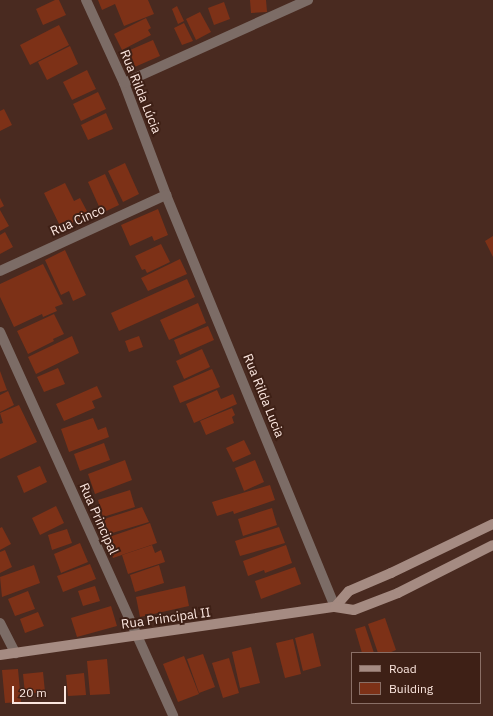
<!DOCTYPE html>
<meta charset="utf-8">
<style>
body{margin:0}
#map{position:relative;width:493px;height:716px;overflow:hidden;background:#492a20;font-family:"IBM Plex Sans",sans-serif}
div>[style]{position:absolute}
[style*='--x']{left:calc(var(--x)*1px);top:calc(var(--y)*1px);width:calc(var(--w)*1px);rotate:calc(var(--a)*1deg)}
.building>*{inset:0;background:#7d3117}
.street>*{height:10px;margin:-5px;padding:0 5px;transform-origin:5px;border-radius:5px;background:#7c6c66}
.secondary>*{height:10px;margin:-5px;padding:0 5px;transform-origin:5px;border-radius:5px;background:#a58b82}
span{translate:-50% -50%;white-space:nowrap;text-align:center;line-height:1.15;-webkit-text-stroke:4px #3e2016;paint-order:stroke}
.street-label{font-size:13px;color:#fbe6df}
.legend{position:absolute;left:351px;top:652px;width:130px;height:52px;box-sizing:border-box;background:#3e2016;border:1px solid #8a6f66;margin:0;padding:5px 7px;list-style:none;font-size:12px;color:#fbe6df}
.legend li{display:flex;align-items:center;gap:8px;height:20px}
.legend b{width:20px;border:1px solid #8a6f66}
.scale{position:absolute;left:12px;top:686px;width:54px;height:18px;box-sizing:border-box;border:2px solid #fbe6df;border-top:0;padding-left:5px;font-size:12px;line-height:14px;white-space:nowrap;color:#fbe6df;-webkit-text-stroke:3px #3e2016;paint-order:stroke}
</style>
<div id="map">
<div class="building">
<div style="clip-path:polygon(55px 0,59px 0,66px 15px,43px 25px,36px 9px)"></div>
<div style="clip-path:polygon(98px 0,148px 0,154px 14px,124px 26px,115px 4px,102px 10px)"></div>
<div style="clip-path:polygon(250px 0,266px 0,267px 12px,251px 13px)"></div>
<div style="clip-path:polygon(224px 2px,230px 19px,214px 25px,208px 8px)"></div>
<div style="clip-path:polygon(177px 6px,184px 21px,178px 24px,172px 9px)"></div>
<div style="clip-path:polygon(200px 12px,211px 32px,196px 40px,186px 19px)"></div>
<div style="clip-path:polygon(146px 18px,151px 28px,148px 30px,151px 35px,122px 50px,114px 34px)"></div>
<div style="clip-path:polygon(184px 23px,193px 41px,182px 45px,174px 28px)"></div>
<div style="clip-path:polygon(59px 25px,69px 45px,30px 65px,20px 45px)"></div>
<div style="clip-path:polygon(153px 40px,160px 56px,130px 69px,123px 53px)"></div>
<div style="clip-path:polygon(70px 46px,78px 64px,47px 80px,38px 62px)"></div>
<div style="clip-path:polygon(87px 70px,96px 89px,72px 100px,63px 82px)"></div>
<div style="clip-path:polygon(98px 92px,106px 109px,81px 121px,73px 104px)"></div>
<div style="clip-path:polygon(4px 109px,12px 125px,0 131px,0 111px)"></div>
<div style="clip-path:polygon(106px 113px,113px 129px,88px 140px,81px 125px)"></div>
<div style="clip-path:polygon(125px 163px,139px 194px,123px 202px,108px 171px)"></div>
<div style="clip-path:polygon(105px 174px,119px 205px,102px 213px,88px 182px)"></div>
<div style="clip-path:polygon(65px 183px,74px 201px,80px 198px,89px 215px,61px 228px,44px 193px)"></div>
<div style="clip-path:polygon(0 198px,4px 206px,0 208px)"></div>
<div style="clip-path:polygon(158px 209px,168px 235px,154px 241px,152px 236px,130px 246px,121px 225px)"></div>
<div style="clip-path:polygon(0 210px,9px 226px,0 231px)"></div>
<div style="clip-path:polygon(5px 232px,13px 247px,0 254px,0 235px)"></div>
<div style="clip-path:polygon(493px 236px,493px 257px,485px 241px)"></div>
<div style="clip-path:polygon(161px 244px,170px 262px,147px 273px,145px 269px,142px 270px,135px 256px)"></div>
<div style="clip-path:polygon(65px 250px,86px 295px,73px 301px,69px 291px,61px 295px,45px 260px)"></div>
<div style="clip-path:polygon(180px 259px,187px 274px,148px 291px,141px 278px)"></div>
<div style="clip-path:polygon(43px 264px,63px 304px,55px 307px,57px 311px,43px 317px,42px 314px,14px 327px,0 297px,0 284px)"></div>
<div style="clip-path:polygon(187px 279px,195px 297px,119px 331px,111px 313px)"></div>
<div style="clip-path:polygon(198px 303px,206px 323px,169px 340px,160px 320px)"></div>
<div style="clip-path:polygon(54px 314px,64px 334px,53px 339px,54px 341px,28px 354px,17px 331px)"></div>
<div style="clip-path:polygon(208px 326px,214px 340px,180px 355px,174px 340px)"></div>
<div style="clip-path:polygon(72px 336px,79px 353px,36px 374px,28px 357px)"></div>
<div style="clip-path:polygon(139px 336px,143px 347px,129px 352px,125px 341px)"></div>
<div style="clip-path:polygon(202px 349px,210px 367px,184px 379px,176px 361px)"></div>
<div style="clip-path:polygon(58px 368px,65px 384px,44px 392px,37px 377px)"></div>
<div style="clip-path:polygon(212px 369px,220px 387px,180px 403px,173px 386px)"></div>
<div style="clip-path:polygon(0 371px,7px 390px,0 392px)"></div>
<div style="clip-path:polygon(97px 386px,102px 397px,92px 401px,95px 408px,64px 421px,56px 404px)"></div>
<div style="clip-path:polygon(217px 390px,221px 399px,233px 394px,237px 404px,194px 423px,186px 404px)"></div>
<div style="clip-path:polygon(8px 391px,14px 405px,0 412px,0 395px)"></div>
<div style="clip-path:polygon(19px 405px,37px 442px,0 459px,0 424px,3px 423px,0 413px)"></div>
<div style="clip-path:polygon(232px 408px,235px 415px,232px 417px,234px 423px,206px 435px,200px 421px)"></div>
<div style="clip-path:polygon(93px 418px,98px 430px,106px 427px,109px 437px,69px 452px,61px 429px)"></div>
<div style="clip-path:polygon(244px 440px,251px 454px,233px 462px,226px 448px)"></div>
<div style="clip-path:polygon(104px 443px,110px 460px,80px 471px,74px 454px)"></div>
<div style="clip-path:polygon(125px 460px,132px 480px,95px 494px,88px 474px)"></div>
<div style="clip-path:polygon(255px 460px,264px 482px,244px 491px,235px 468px)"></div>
<div style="clip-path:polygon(40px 466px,47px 482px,24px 493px,17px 476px)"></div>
<div style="clip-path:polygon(270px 485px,275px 500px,234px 514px,233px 511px,217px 516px,212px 502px)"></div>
<div style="clip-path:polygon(130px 490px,135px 507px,103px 517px,98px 500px)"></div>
<div style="clip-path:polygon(56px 506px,64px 523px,40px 535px,32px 518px)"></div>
<div style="clip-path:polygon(142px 507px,149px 522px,109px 534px,104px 519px)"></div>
<div style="clip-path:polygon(272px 508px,277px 525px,243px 536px,238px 519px)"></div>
<div style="clip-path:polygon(150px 523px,157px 543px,113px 558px,106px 538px)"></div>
<div style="clip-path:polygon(2px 527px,11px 544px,0 550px,0 528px)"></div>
<div style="clip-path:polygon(279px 527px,285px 543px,240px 556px,235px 541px)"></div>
<div style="clip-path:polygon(67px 529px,72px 543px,52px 550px,48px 535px)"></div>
<div style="clip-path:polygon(80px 543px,88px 562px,61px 573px,54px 554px)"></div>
<div style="clip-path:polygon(152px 545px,155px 553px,161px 550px,165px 562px,128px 574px,122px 555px)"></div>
<div style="clip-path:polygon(286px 545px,292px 563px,265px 573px,264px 570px,248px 576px,243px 561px)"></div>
<div style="clip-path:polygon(5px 550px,12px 567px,0 573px,0 552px)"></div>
<div style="clip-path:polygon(90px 564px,96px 579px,63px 592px,57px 576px)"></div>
<div style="clip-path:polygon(34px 565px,40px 583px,2px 597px,0 577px)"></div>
<div style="clip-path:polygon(159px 565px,164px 583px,135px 592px,130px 575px)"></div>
<div style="clip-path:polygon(295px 567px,301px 584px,261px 599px,255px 581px)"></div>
<div style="clip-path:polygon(95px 586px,100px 601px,83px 606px,78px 591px)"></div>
<div style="clip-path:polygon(185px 586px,189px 606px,140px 617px,136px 597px)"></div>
<div style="clip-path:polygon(28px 591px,35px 609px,15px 616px,8px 599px)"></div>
<div style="clip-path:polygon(111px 606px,117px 626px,77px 637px,71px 618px)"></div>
<div style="clip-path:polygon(38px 612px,44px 626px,25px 633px,20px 619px)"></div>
<div style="clip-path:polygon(385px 618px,396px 650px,389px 653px,378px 653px,368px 624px)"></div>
<div style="clip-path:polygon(365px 626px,374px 653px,362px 653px,355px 629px)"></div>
<div style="clip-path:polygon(313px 633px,321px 666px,303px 671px,295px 638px)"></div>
<div style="clip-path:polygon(293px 639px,301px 674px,285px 678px,276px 643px)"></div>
<div style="clip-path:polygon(251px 647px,260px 683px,240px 688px,232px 652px)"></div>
<div style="clip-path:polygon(203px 654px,215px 687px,199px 693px,187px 659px)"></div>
<div style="clip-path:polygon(184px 656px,199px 694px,178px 702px,163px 664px)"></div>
<div style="clip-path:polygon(229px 658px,239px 693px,223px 698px,212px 663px)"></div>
<div style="clip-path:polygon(107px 659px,110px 694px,90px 695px,87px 661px)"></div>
<div style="clip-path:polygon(18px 669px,21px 702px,5px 703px,2px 670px)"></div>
<div style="clip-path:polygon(43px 672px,45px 692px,25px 694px,23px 674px)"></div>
<div style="clip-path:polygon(84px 673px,86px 695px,68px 696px,66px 675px)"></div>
</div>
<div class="street">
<div style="--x:86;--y:0;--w:91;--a:65.4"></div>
<div style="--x:124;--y:83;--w:120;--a:69.4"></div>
<div style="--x:166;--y:195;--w:445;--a:67.7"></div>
<div style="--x:124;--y:83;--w:202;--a:-24.3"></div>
<div style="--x:0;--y:271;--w:183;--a:-24.6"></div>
<div style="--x:0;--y:332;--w:421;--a:65.7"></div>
<div style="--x:0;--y:623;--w:34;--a:63"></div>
</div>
<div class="secondary">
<div style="--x:335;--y:607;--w:21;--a:-49"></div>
<div style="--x:349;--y:591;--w:46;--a:-23.2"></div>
<div style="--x:391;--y:573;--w:113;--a:-25.7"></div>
<div style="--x:0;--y:655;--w:338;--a:-8.2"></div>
<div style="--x:335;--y:607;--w:19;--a:9"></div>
<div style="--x:354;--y:610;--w:47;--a:-21.1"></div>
<div style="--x:398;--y:593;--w:106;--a:-26.8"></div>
</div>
<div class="street-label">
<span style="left:140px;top:92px;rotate:68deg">Rua Rilda Lúcia</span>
<span style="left:78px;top:221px;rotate:-24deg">Rua Cinco</span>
<span style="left:263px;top:396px;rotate:68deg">Rua Rilda Lucia</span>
<span style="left:98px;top:519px;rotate:66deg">Rua Principal</span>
<span style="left:166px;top:619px;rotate:-8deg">Rua Principal II</span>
</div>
<ul class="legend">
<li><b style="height:5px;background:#a58b82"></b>Road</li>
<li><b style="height:11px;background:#7d3117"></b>Building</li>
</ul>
<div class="scale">20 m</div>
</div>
